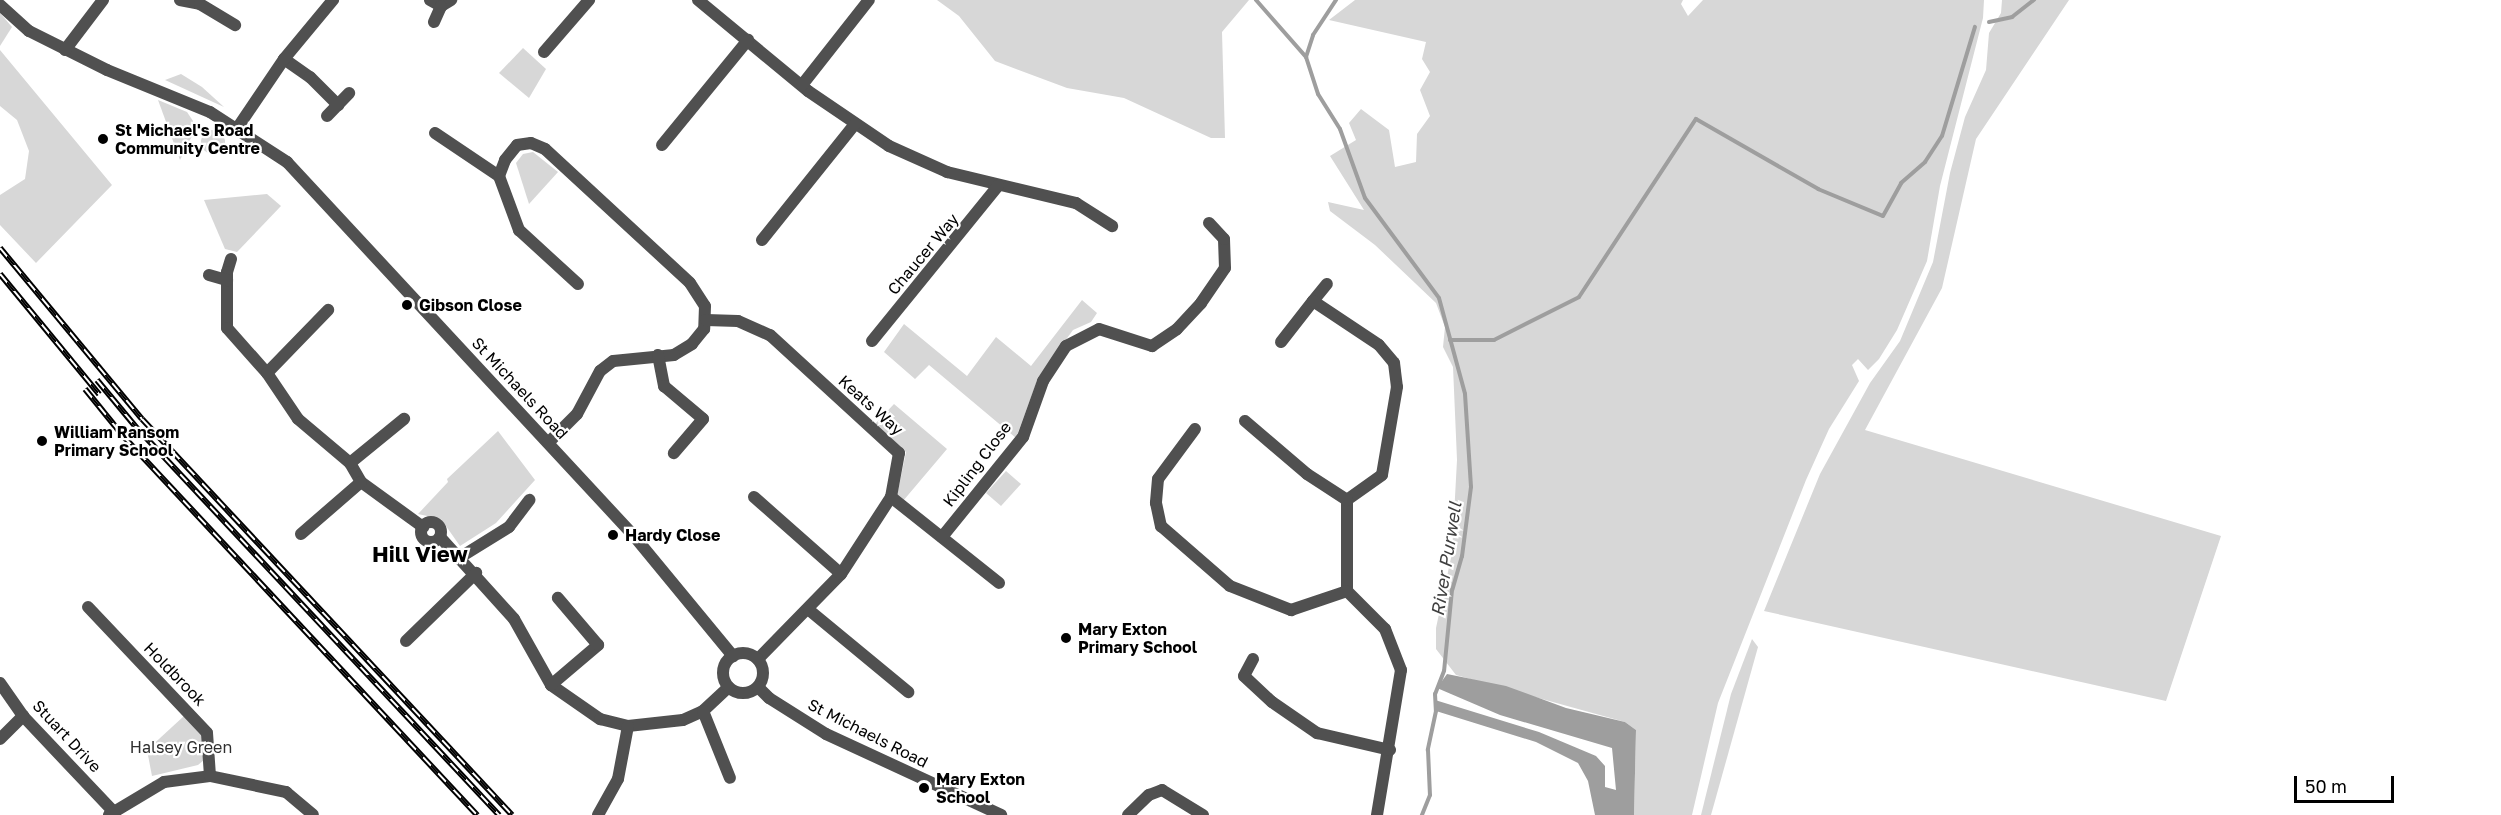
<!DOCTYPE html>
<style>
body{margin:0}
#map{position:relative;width:2501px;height:815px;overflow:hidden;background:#fff;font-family:"Golos Text",sans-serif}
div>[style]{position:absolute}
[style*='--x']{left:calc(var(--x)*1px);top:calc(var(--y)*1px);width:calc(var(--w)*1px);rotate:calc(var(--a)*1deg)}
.green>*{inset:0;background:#d7d7d7}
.round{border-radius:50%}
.water>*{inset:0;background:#9e9e9e}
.stream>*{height:4px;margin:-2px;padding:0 2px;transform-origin:2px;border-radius:2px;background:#9e9e9e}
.street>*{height:12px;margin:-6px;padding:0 6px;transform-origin:6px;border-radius:6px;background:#505050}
.street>.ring{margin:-6px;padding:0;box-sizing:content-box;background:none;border:12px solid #505050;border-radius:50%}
.rail>*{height:6px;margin-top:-3px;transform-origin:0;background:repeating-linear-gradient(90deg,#fff 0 11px,#000 0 22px);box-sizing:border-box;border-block:2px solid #000}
.dots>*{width:16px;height:16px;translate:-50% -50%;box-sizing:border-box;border:3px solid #fff;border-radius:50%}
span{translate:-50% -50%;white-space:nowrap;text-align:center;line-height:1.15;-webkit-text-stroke:4.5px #fff;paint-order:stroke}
.poi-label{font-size:16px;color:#000;font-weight:700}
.left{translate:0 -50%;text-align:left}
.street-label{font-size:16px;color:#000}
.park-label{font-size:16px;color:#2e2e2e}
.water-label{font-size:18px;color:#3f3f3f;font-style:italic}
.district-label{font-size:22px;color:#000;font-weight:700}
.scale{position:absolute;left:2294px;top:776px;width:100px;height:27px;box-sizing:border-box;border:3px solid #000;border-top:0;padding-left:8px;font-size:18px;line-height:21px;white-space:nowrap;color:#000;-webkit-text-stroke:4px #fff;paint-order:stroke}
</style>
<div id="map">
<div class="green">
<div style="clip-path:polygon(937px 0,1249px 0,1222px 32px,1225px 138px,1211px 138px,1124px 98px,1067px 88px,995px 61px,959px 16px)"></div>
<div style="clip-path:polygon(1355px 0,1683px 0,1681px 4px,1688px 16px,1703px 0,1984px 0,1983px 18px,1940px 186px,1927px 261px,1897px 330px,1879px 359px,1868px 370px,1858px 359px,1852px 365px,1859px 381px,1829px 429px,1806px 480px,1718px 703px,1692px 815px,1634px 815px,1636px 730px,1625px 722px,1456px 675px,1436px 649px,1436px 628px,1452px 553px,1457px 460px,1453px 367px,1443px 347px,1445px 327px,1436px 303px,1375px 245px,1330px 211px,1328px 202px,1364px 210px,1330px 156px,1356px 140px,1349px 123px,1361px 109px,1389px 130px,1395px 167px,1416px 162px,1417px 134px,1430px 116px,1420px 90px,1430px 72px,1422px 59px,1426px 42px,1329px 20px)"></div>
<div style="clip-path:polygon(2002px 0,2069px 0,1976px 139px,1942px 288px,1865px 430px,2221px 536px,2166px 701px,1764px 611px,1820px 474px,1870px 383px,1900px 341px,1933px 262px,1950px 173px,1965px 117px,1986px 70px,1989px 33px,2001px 13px)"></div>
<div style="clip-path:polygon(0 13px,12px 27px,0 46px)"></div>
<div style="clip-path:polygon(523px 48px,546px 69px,529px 98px,499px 73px)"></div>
<div style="clip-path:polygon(0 50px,112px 185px,36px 263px,0 225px,0 195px,25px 179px,29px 151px,17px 120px,0 106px)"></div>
<div style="clip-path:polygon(181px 74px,202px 87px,224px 107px,165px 80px)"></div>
<div style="clip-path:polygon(158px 100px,187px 112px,193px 121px,193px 134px,180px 160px)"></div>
<div class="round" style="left:201px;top:130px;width:24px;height:24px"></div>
<div style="clip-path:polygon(533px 152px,558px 172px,529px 204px,516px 163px,523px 154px)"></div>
<div style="clip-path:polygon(267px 194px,281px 206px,237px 252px,225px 249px,204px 200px)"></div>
<div style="clip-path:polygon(1082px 300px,1097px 313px,1091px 322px,1073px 330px,1038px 378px,1016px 438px,929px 365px,915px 379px,884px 352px,904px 324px,967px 376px,996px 337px,1031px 366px)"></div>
<div style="clip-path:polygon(894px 404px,947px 449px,903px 501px,897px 496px,906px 452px,875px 424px)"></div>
<div style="clip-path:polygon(498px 431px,535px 480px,496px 523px,460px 546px,441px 519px,418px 514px,448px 482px,447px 479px)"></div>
<div style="clip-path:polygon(1006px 471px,1021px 484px,1001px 506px,986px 493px)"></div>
<div style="clip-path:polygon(1752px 639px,1758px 647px,1711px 815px,1701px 815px,1731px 694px)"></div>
<div style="clip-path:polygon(184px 716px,203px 733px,204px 760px,198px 765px,152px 776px,147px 750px)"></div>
</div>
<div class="water">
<div style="clip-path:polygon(1447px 674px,1506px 686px,1566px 708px,1625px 722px,1636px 730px,1634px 815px,1595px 815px,1588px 781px,1578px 763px,1536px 742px,1436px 711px,1435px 700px,1539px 732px,1596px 756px,1605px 766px,1605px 787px,1616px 790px,1612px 748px,1500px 715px,1437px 688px)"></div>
</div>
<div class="stream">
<div style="--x:1256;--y:0;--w:76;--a:48.7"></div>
<div style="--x:1306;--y:57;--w:39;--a:72"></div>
<div style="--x:1318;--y:94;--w:41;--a:57.8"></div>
<div style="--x:1340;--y:129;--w:73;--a:70.1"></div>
<div style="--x:1365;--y:198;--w:124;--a:53.5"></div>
<div style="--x:1439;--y:298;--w:99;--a:74.8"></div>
<div style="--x:1465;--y:394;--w:93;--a:86.3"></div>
<div style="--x:1471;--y:487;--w:70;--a:97.4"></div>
<div style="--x:1462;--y:556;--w:35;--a:106"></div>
<div style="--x:1452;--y:590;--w:81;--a:95.6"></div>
<div style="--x:1444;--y:671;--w:25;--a:111"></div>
<div style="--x:1435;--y:694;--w:17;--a:87"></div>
<div style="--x:1436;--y:711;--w:40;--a:102"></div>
<div style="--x:1428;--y:750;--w:45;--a:87.5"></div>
<div style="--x:1430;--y:795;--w:22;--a:112"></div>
<div style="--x:1989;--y:22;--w:24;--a:-12"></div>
<div style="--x:2012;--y:17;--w:28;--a:-38"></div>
<div style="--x:1306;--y:57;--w:23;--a:-72"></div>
<div style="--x:1313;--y:35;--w:42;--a:-56.7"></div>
<div style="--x:1450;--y:340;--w:44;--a:0"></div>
<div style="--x:1494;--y:340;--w:95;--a:-26.8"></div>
<div style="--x:1579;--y:297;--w:213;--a:-56.7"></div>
<div style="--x:1696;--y:119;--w:141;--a:29.8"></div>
<div style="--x:1818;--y:189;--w:70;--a:22.6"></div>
<div style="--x:1883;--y:216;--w:38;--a:-61"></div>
<div style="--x:1901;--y:183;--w:32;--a:-41"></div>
<div style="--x:1925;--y:162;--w:31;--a:-57"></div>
<div style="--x:1942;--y:136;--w:114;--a:-73.2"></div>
</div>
<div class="street">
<div style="--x:180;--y:0;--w:20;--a:11"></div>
<div style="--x:200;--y:4;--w:41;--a:31"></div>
<div style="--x:430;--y:0;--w:13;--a:29"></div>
<div style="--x:441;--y:6;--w:12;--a:-31"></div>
<div style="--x:698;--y:0;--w:143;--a:39.6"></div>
<div style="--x:808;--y:91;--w:98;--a:34.2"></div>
<div style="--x:889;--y:146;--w:64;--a:24.1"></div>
<div style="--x:947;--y:172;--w:133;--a:13.5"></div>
<div style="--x:1076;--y:203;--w:43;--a:32.6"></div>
<div style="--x:0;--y:5;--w:39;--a:42"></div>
<div style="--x:29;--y:31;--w:87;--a:26.6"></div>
<div style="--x:107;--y:70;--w:111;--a:22.2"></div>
<div style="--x:210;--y:112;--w:92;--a:33"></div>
<div style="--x:287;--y:162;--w:510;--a:47.14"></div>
<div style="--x:634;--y:536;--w:156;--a:50.5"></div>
<div style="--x:434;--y:22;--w:17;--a:-66"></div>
<div style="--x:65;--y:50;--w:63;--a:-52.8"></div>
<div style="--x:544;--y:52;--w:69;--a:-49.1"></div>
<div style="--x:284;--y:59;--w:32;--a:35"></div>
<div style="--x:310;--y:77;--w:40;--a:45"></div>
<div style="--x:802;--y:85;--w:108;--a:-51.8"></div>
<div style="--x:327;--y:116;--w:32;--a:-46"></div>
<div style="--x:238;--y:127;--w:82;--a:-55.9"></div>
<div style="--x:284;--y:59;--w:77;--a:-50.3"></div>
<div style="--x:435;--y:133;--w:77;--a:33.9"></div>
<div style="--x:499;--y:176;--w:58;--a:69.7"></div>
<div style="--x:519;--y:230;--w:80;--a:42.5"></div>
<div style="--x:662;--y:145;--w:136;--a:-50.7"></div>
<div style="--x:499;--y:176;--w:17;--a:-69"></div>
<div style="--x:505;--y:160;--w:19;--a:-51"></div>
<div style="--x:517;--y:145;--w:14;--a:-8"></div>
<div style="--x:531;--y:143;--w:15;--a:23"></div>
<div style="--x:545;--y:149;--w:197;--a:42.7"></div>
<div style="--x:690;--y:283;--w:27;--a:57"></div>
<div style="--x:705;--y:306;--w:23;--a:92"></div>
<div style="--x:704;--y:329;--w:19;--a:129"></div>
<div style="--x:692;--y:344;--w:21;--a:149"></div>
<div style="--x:674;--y:355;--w:61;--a:174.4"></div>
<div style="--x:613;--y:361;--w:16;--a:142"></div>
<div style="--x:600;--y:371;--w:49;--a:118.1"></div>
<div style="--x:577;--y:414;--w:40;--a:135"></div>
<div style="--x:762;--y:240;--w:149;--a:-51.3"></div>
<div style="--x:231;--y:259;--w:14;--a:107"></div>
<div style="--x:227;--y:272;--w:56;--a:90"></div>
<div style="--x:227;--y:328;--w:60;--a:48.4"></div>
<div style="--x:267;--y:373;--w:55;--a:56"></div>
<div style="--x:298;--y:419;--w:68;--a:40.2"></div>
<div style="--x:350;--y:463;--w:22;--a:60"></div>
<div style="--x:361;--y:482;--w:77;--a:36"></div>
<div style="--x:209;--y:275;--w:19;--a:16"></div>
<div style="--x:1313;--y:301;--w:22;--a:-51"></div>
<div style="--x:706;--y:320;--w:32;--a:2"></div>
<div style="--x:738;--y:321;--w:35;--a:24"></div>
<div style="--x:770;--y:335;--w:175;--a:42.5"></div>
<div style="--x:899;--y:453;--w:45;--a:100.3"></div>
<div style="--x:891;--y:497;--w:92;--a:123"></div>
<div style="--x:841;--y:574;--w:119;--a:134.3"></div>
<div style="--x:872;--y:341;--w:200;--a:-50.9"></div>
<div style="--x:1281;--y:342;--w:52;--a:-52"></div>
<div style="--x:1313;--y:301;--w:79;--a:33.7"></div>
<div style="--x:1379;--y:345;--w:23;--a:50"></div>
<div style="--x:1394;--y:363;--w:24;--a:83"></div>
<div style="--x:1397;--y:387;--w:89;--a:99.7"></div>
<div style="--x:1382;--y:475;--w:43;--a:144.5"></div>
<div style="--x:1347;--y:500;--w:91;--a:90"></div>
<div style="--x:1347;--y:591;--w:54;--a:45"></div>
<div style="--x:1385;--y:629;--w:44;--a:68.7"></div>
<div style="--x:1401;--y:670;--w:147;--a:99.4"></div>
<div style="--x:658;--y:355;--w:32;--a:79"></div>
<div style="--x:664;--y:386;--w:51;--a:40.2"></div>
<div style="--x:703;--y:419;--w:45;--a:130.5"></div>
<div style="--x:267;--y:373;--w:88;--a:-45.9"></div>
<div style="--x:1245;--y:421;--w:82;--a:40.5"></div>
<div style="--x:1307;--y:474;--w:48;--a:33"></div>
<div style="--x:1195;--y:429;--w:62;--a:126.5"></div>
<div style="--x:1158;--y:479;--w:24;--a:95"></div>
<div style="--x:1156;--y:503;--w:24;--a:78"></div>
<div style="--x:1161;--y:526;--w:91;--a:41"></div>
<div style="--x:1230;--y:586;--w:66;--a:21.5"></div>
<div style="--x:1291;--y:610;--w:59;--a:-18.7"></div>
<div style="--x:350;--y:463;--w:70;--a:-39.2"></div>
<div style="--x:754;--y:497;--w:116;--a:41.5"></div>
<div style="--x:891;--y:497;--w:138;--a:38.5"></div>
<div class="ring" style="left:421px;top:522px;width:8px;height:8px"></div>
<div style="--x:301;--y:534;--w:79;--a:-40.9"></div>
<div style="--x:440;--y:537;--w:110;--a:47.9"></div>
<div style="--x:514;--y:619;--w:76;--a:60.7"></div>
<div style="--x:551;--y:685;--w:60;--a:34.8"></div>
<div style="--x:600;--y:719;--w:29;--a:14"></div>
<div style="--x:628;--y:726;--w:55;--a:-6.2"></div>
<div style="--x:683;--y:720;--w:22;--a:-24"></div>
<div style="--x:703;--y:711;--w:35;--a:-43"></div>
<div style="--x:942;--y:537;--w:129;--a:-51"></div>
<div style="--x:1023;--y:437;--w:59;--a:-70.3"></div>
<div style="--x:1043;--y:381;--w:42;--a:-56.7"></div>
<div style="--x:1066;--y:346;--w:37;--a:-27"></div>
<div style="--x:1099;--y:329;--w:56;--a:17.8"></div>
<div style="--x:1152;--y:346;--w:30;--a:-34"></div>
<div style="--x:1177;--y:329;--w:35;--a:-47"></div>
<div style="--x:1201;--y:303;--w:42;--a:-55.6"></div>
<div style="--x:1225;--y:268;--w:29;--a:-92"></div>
<div style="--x:1224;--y:239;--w:22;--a:-133"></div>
<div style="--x:459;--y:558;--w:59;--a:-31.8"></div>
<div style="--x:509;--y:527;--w:34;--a:-53"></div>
<div style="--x:88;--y:607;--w:173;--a:46.6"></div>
<div style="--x:207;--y:733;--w:43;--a:86"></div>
<div style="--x:809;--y:610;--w:129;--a:39.6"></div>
<div style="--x:406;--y:641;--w:98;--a:-44.2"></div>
<div class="ring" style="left:723px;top:653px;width:28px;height:28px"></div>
<div style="--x:1253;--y:659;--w:19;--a:118"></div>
<div style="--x:1244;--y:676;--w:38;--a:43"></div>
<div style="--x:1272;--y:702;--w:55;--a:34.6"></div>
<div style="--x:1317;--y:733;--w:75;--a:13.1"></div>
<div style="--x:0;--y:683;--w:40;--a:55.1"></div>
<div style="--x:23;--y:716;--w:129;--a:46.6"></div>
<div style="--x:551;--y:685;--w:62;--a:-40.4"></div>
<div style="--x:598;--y:645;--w:62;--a:-130.4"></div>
<div style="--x:758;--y:687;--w:16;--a:45"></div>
<div style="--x:769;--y:698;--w:67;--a:32.3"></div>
<div style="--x:826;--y:734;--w:193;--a:24.8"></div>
<div style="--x:703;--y:711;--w:72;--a:68.1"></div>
<div style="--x:0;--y:739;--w:33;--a:-45"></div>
<div style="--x:109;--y:815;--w:64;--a:-31"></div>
<div style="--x:164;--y:782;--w:46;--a:-7.4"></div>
<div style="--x:210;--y:776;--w:78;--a:11.9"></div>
<div style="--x:286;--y:792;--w:35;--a:40"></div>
<div style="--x:598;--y:815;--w:41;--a:-60.9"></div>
<div style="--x:618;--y:779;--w:54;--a:-79.3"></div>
<div style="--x:1128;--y:815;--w:29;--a:-44"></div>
<div style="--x:1149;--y:795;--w:14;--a:-21"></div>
<div style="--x:1162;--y:790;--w:48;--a:31.4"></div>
</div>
<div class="rail">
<div style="--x:0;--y:248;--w:222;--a:50.3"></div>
<div style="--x:142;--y:419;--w:542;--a:46.94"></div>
<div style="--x:0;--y:274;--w:156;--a:50.5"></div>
<div style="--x:97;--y:380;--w:60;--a:50.4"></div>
<div style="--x:135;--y:426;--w:533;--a:46.9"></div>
<div style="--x:85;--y:389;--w:60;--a:51"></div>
<div style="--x:123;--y:436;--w:519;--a:46.95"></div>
</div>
<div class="dots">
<div style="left:103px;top:139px;background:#000"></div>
<div style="left:407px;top:305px;background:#000"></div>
<div style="left:42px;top:441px;background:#000"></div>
<div style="left:613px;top:535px;background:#000"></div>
<div style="left:1066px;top:638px;background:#000"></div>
<div style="left:924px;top:788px;background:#000"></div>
</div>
<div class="poi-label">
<span class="left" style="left:115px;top:139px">St Michael's Road<br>Community Centre</span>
<span class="left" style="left:419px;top:305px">Gibson Close</span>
<span class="left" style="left:54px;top:441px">William Ransom<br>Primary School</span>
<span class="left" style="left:625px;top:535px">Hardy Close</span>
<span class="left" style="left:1078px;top:638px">Mary Exton<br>Primary School</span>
<span class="left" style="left:936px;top:788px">Mary Exton<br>School</span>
</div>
<div class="street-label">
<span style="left:923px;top:254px;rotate:-50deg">Chaucer Way</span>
<span style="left:520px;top:388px;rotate:47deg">St Michaels Road</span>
<span style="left:871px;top:405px;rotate:42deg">Keats Way</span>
<span style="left:977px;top:464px;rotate:-53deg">Kipling Close</span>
<span style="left:175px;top:674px;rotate:46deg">Holdbrook</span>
<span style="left:868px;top:733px;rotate:27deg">St Michaels Road</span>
<span style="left:67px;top:736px;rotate:47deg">Stuart Drive</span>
</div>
<div class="park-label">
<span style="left:181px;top:747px">Halsey Green</span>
</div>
<div class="water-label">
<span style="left:1446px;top:559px;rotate:-81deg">River Purwell</span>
</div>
<div class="district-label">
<span style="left:420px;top:554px">Hill View</span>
</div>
<div class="scale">50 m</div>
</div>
